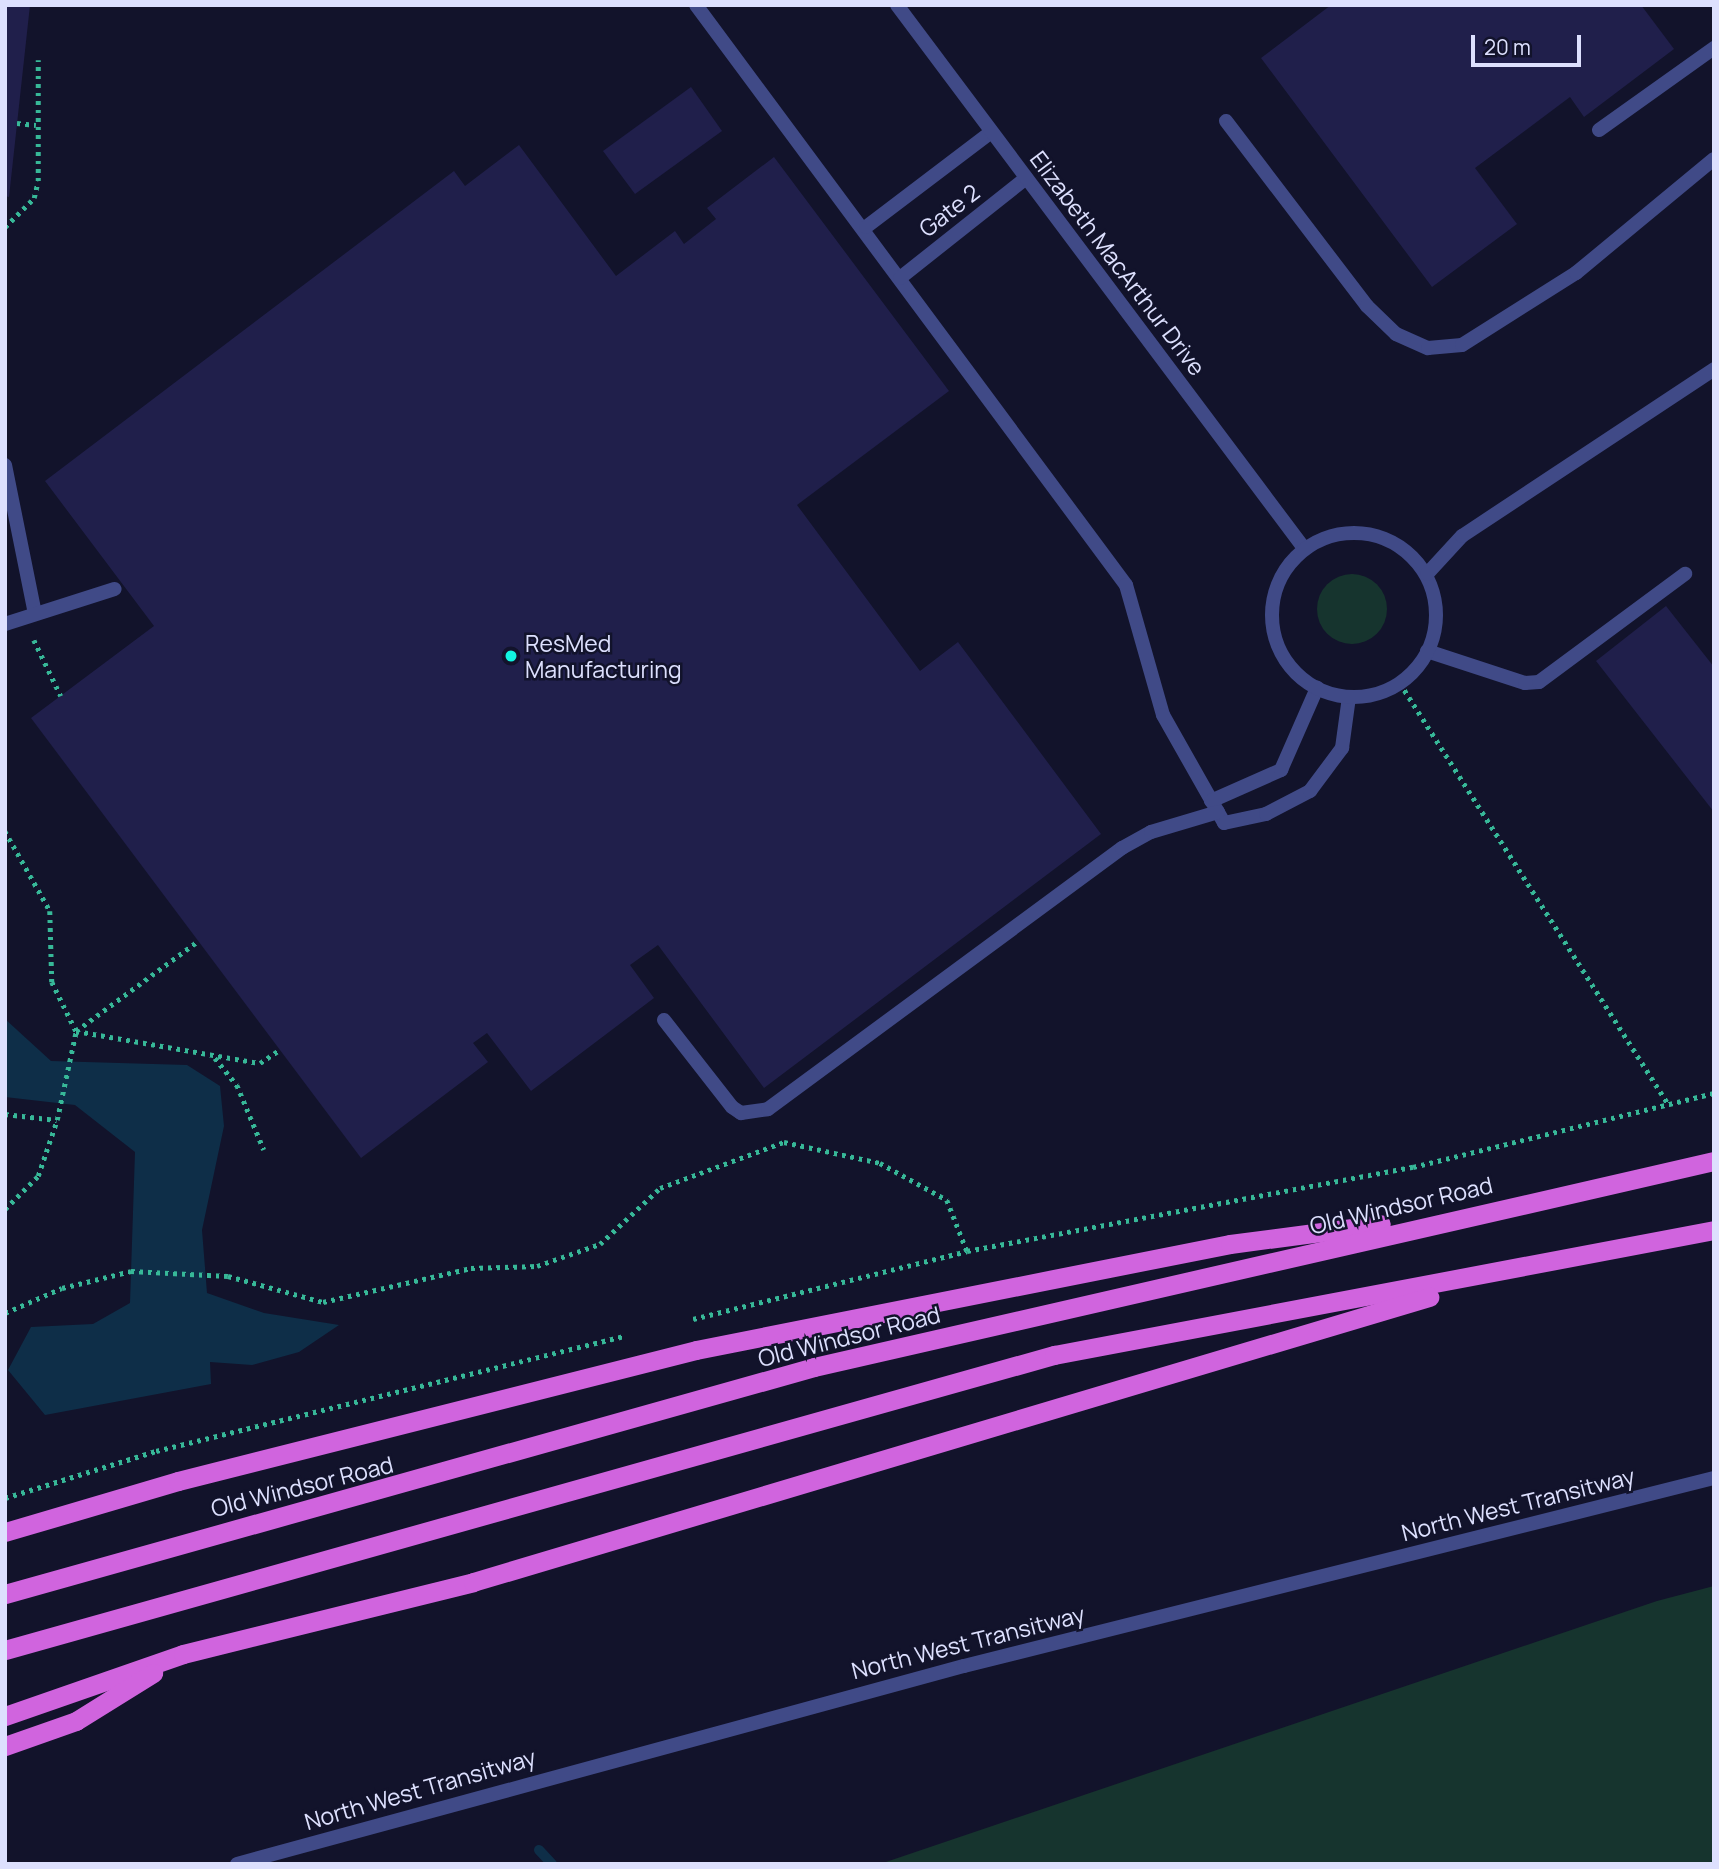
<!DOCTYPE html>
<style>
body{margin:0}
#map{position:relative;width:1719px;height:1869px;overflow:hidden;background:#12132b;font-family:Manrope,sans-serif}
div>[style]{position:absolute}
[style*='--x']{left:calc(var(--x)*1px);top:calc(var(--y)*1px);width:calc(var(--w)*1px);rotate:calc(var(--a)*1deg)}
.green>*{inset:0;background:#16342e}
.round{border-radius:50%}
.water>*{inset:0;background:#0e2e48}
.stream>*{height:10px;margin:-5px;padding:0 5px;transform-origin:5px;border-radius:5px;background:#0e2e48}
.building>*{inset:0;background:#201f4b}
.path>*{height:4.5px;margin-top:-2.25px;transform-origin:0;background:repeating-linear-gradient(90deg,#37b898 0 3.5px,transparent 0 8.5px)}
.service>*{height:14px;margin:-7px;padding:0 7px;transform-origin:7px;border-radius:7px;background:#404a87}
.minor>*{height:14px;margin:-7px;padding:0 7px;transform-origin:7px;border-radius:7px;background:#404a87}
.minor>.ring{margin:-7px;padding:0;box-sizing:content-box;background:none;border:14px solid #404a87;border-radius:50%}
.trunk>*{height:19px;margin:-9.5px;padding:0 9.5px;transform-origin:9.5px;border-radius:9.5px;background:#d064de}
.dots>*{width:19px;height:19px;translate:-50% -50%;box-sizing:border-box;border:4px solid #12132b;border-radius:50%}
span{translate:-50% -50%;white-space:nowrap;text-align:center;line-height:1.15;-webkit-text-stroke:5px #12132b;paint-order:stroke}
.street-label{font-size:23px;color:#dde0fe}
.poi-label{font-size:23px;color:#dde0fe}
.left{translate:0 -50%;text-align:left}
.frame{position:absolute;inset:0;border:7px solid #dde0fe;pointer-events:none}
.scale{position:absolute;left:1471px;top:35px;width:110px;height:32px;box-sizing:border-box;border:4px solid #dde0fe;border-top:0;padding-left:9px;font-size:21px;line-height:24px;white-space:nowrap;color:#dde0fe;-webkit-text-stroke:5px #12132b;paint-order:stroke}
</style>
<div id="map">
<div class="green">
<div class="round" style="left:1317px;top:574px;width:70px;height:70px"></div>
<div style="clip-path:polygon(1714px 1586px,1714px 1864px,880px 1864px,1657px 1601px)"></div>
</div>
<div class="water">
<div style="clip-path:polygon(5px 1019px,51px 1061px,187px 1065px,220px 1086px,224px 1126px,202px 1230px,207px 1293px,264px 1313px,339px 1325px,299px 1352px,252px 1365px,210px 1362px,211px 1384px,45px 1415px,8px 1370px,31px 1327px,93px 1324px,130px 1303px,135px 1152px,75px 1105px,5px 1097px)"></div>
</div>
<div class="stream">
<div style="--x:539;--y:1850;--w:19;--a:47"></div>
</div>
<div class="building">
<div style="clip-path:polygon(5px 5px,30px 5px,9px 197px,5px 196px)"></div>
<div style="clip-path:polygon(1331px 5px,1641px 5px,1674px 49px,1584px 117px,1570px 97px,1475px 168px,1517px 224px,1432px 287px,1261px 58px)"></div>
<div style="clip-path:polygon(691px 87px,722px 131px,635px 194px,603px 151px)"></div>
<div style="clip-path:polygon(519px 145px,616px 276px,675px 231px,684px 244px,716px 219px,707px 208px,774px 157px,949px 391px,797px 505px,920px 671px,958px 642px,1101px 834px,764px 1088px,658px 945px,630px 965px,654px 998px,531px 1091px,487px 1033px,473px 1043px,488px 1062px,361px 1158px,31px 718px,154px 626px,45px 481px,454px 171px,465px 186px)"></div>
<div style="clip-path:polygon(1666px 606px,1714px 667px,1714px 812px,1596px 661px)"></div>
</div>
<div class="path">
<div style="--x:17;--y:123;--w:19;--a:6"></div>
<div style="--x:5;--y:227;--w:41;--a:-45"></div>
<div style="--x:34;--y:198;--w:17;--a:-77"></div>
<div style="--x:38;--y:181;--w:121;--a:-90"></div>
<div style="--x:34;--y:640;--w:62;--a:64.3"></div>
<div style="--x:1400;--y:683;--w:498;--a:57.5"></div>
<div style="--x:5;--y:831;--w:92;--a:60.6"></div>
<div style="--x:50;--y:911;--w:71;--a:88.4"></div>
<div style="--x:52;--y:982;--w:55;--a:63.9"></div>
<div style="--x:76;--y:1031;--w:187;--a:9.9"></div>
<div style="--x:260;--y:1063;--w:23;--a:-34"></div>
<div style="--x:215;--y:1058;--w:35;--a:51"></div>
<div style="--x:237;--y:1085;--w:70;--a:67.4"></div>
<div style="--x:5;--y:1114;--w:52;--a:6.6"></div>
<div style="--x:57;--y:1120;--w:91;--a:-77.9"></div>
<div style="--x:76;--y:1031;--w:152;--a:-36.4"></div>
<div style="--x:5;--y:1209;--w:47;--a:-45"></div>
<div style="--x:38;--y:1176;--w:59;--a:-71.3"></div>
<div style="--x:5;--y:1313;--w:62;--a:-23.7"></div>
<div style="--x:62;--y:1288;--w:71;--a:-13.8"></div>
<div style="--x:131;--y:1271;--w:97;--a:3"></div>
<div style="--x:228;--y:1276;--w:98;--a:15.3"></div>
<div style="--x:323;--y:1302;--w:152;--a:-12.9"></div>
<div style="--x:471;--y:1268;--w:66;--a:-1.7"></div>
<div style="--x:537;--y:1266;--w:67;--a:-19.2"></div>
<div style="--x:600;--y:1244;--w:82;--a:-43"></div>
<div style="--x:660;--y:1188;--w:132;--a:-20.4"></div>
<div style="--x:784;--y:1142;--w:98;--a:12.3"></div>
<div style="--x:880;--y:1163;--w:77;--a:28.9"></div>
<div style="--x:947;--y:1200;--w:55;--a:68.6"></div>
<div style="--x:693;--y:1319;--w:282;--a:-13.9"></div>
<div style="--x:967;--y:1251;--w:454;--a:-10.7"></div>
<div style="--x:1413;--y:1167;--w:310;--a:-13.8"></div>
<div style="--x:5;--y:1498;--w:158;--a:-17.3"></div>
<div style="--x:156;--y:1451;--w:481;--a:-13.8"></div>
</div>
<div class="service">
<div style="--x:696;--y:5;--w:722;--a:53.45"></div>
<div style="--x:1126;--y:585;--w:135;--a:74.1"></div>
<div style="--x:1163;--y:715;--w:124;--a:60.5"></div>
<div style="--x:1224;--y:823;--w:43;--a:-12.1"></div>
<div style="--x:1266;--y:814;--w:50;--a:-27.6"></div>
<div style="--x:1310;--y:791;--w:54;--a:-53.3"></div>
<div style="--x:1342;--y:748;--w:51;--a:-82.2"></div>
<div style="--x:1226;--y:121;--w:233;--a:52.7"></div>
<div style="--x:1367;--y:306;--w:40;--a:44"></div>
<div style="--x:1396;--y:334;--w:35;--a:24"></div>
<div style="--x:1428;--y:348;--w:34;--a:-5"></div>
<div style="--x:1462;--y:345;--w:135;--a:-32.3"></div>
<div style="--x:1576;--y:273;--w:179;--a:-39.6"></div>
<div style="--x:1599;--y:130;--w:141;--a:-35.5"></div>
<div style="--x:866;--y:227;--w:157;--a:-37.2"></div>
<div style="--x:900;--y:278;--w:161;--a:-38.4"></div>
<div style="--x:5;--y:465;--w:152;--a:78.6"></div>
<div style="--x:5;--y:624;--w:115;--a:-17.7"></div>
<div style="--x:1427;--y:651;--w:103;--a:18.1"></div>
<div style="--x:1525;--y:683;--w:14;--a:-4"></div>
<div style="--x:1539;--y:682;--w:182;--a:-36.5"></div>
<div style="--x:1211;--y:801;--w:77;--a:-23.9"></div>
<div style="--x:1281;--y:770;--w:90;--a:-66.3"></div>
<div style="--x:664;--y:1020;--w:110;--a:52"></div>
<div style="--x:732;--y:1107;--w:11;--a:34"></div>
<div style="--x:741;--y:1113;--w:27;--a:-8"></div>
<div style="--x:768;--y:1109;--w:440;--a:-36.4"></div>
<div style="--x:1122;--y:848;--w:33;--a:-29"></div>
<div style="--x:1151;--y:832;--w:70;--a:-16.6"></div>
<div style="--x:237;--y:1864;--w:753;--a:-15.24"></div>
<div style="--x:964;--y:1666;--w:773;--a:-14.07"></div>
</div>
<div class="minor">
<div style="--x:897;--y:5;--w:677;--a:53.16"></div>
<div class="ring" style="left:1272px;top:533px;width:150px;height:150px"></div>
<div style="--x:1427;--y:574;--w:52;--a:-47.4"></div>
<div style="--x:1462;--y:536;--w:302;--a:-33.5"></div>
</div>
<div class="trunk">
<div style="--x:5;--y:1532;--w:180;--a:-16.4"></div>
<div style="--x:178;--y:1481;--w:534;--a:-14.19"></div>
<div style="--x:696;--y:1350;--w:544;--a:-11.23"></div>
<div style="--x:1230;--y:1244;--w:152;--a:-7.5"></div>
<div style="--x:5;--y:1594;--w:840;--a:-15.67"></div>
<div style="--x:814;--y:1367;--w:923;--a:-12.89"></div>
<div style="--x:5;--y:1650;--w:1090;--a:-15.71"></div>
<div style="--x:1054;--y:1355;--w:672;--a:-10.72"></div>
<div style="--x:5;--y:1716;--w:188;--a:-19.2"></div>
<div style="--x:183;--y:1654;--w:299;--a:-13.9"></div>
<div style="--x:473;--y:1582;--w:998;--a:-16.6"></div>
<div style="--x:5;--y:1746;--w:75;--a:-19.4"></div>
<div style="--x:76;--y:1721;--w:91;--a:-31.9"></div>
</div>
<div class="dots">
<div style="left:511px;top:656px;background:#12f5e1"></div>
</div>
<div class="street-label">
<span style="left:949px;top:210px;rotate:-38deg">Gate 2</span>
<span style="left:1118px;top:263px;rotate:53deg">Elizabeth MacArthur Drive</span>
<span style="left:1401px;top:1205px;rotate:-13deg">Old Windsor Road</span>
<span style="left:849px;top:1336px;rotate:-14deg">Old Windsor Road</span>
<span style="left:302px;top:1486px;rotate:-14deg">Old Windsor Road</span>
<span style="left:1518px;top:1504px;rotate:-14deg">North West Transitway</span>
<span style="left:968px;top:1642px;rotate:-14deg">North West Transitway</span>
<span style="left:420px;top:1789px;rotate:-16deg">North West Transitway</span>
</div>
<div class="poi-label">
<span class="left" style="left:525px;top:656px">ResMed<br>Manufacturing</span>
</div>
<div class="frame"></div>
<div class="scale">20 m</div>
</div>
